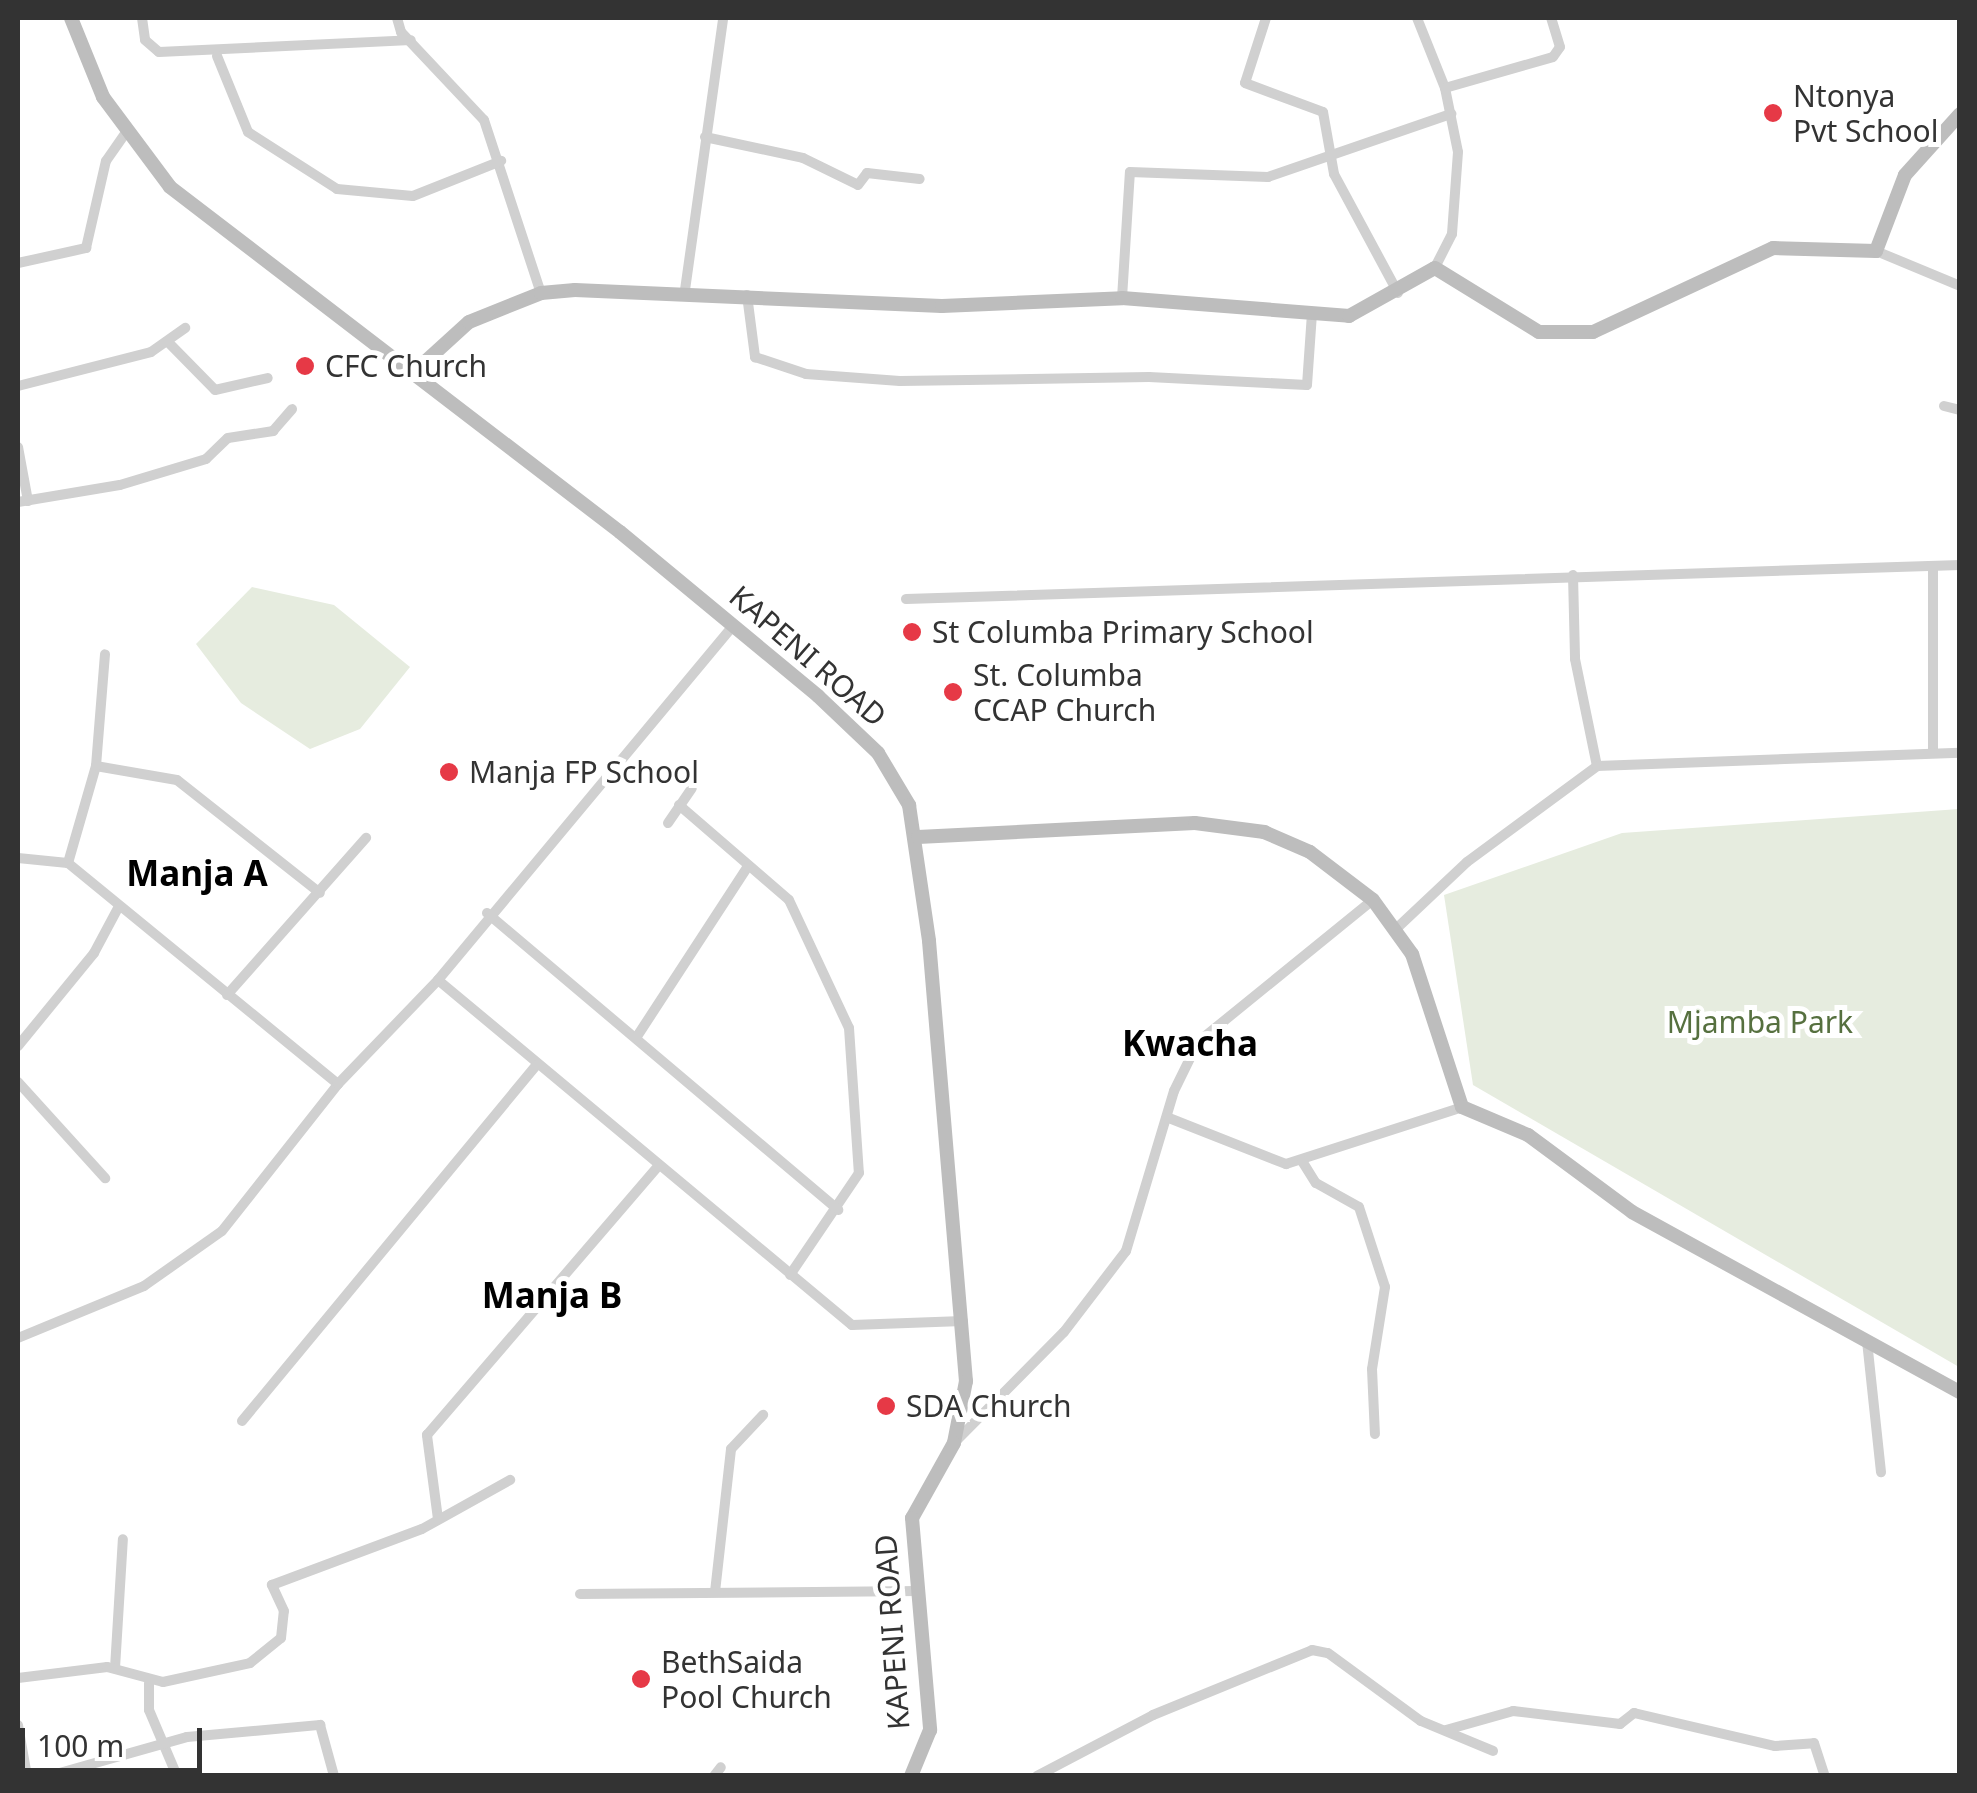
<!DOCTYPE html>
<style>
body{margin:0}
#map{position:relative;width:1977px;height:1793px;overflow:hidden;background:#fff;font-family:"Noto Sans",sans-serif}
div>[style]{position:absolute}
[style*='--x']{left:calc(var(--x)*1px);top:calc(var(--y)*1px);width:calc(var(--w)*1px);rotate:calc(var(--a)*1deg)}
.green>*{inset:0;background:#e6ecdf}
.street>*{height:10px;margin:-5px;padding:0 5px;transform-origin:5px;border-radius:5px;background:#d0d0d0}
.secondary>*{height:14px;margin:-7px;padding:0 7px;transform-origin:7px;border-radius:7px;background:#bdbdbd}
.dots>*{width:28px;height:28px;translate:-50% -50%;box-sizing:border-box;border:5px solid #fff;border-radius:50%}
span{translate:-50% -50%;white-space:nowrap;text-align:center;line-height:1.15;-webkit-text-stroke:10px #fff;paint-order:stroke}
.poi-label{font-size:30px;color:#333}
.left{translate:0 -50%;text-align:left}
.street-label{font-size:30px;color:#333}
.park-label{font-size:30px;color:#56703f}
.quarter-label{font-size:35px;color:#000;font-weight:700}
.frame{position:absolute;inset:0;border:20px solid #333;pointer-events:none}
.scale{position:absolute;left:20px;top:1728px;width:182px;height:45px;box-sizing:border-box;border:5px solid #333;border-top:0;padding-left:12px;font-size:30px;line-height:35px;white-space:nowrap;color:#333;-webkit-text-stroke:8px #fff;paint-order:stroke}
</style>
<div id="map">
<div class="green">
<div style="clip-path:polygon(252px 587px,334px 605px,410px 667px,360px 729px,310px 749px,241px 703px,224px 681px,196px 644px)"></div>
<div style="clip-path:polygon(1959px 809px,1959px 1367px,1473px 1085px,1444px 895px,1622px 833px)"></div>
</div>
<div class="street">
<div style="--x:142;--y:18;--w:22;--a:82"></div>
<div style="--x:145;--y:40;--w:18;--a:41"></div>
<div style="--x:159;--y:52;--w:252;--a:-2.7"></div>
<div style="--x:397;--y:18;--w:15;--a:74"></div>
<div style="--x:401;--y:32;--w:121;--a:46.7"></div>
<div style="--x:484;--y:120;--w:182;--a:71.8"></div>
<div style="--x:1266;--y:18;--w:68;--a:107.9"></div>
<div style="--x:1245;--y:83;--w:83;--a:20.4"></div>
<div style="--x:1323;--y:112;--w:63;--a:79.9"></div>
<div style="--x:1334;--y:174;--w:135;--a:61.7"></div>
<div style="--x:1417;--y:18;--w:75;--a:68.2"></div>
<div style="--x:1445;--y:88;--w:65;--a:78.5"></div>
<div style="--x:1458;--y:152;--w:82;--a:94.2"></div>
<div style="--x:1452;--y:234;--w:38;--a:117"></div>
<div style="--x:217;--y:56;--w:82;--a:67.8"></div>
<div style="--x:248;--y:132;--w:106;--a:32.6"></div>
<div style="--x:337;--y:189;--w:76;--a:5.3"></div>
<div style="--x:413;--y:196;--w:95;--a:-21.7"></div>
<div style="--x:1445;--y:88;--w:112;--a:-16"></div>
<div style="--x:1553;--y:57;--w:12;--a:-55"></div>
<div style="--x:1560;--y:47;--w:30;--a:-107"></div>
<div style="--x:705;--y:137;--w:100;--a:12.1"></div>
<div style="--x:803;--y:158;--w:61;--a:26.1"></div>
<div style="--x:858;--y:185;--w:15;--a:-53"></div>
<div style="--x:867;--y:173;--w:53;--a:6.5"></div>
<div style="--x:1876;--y:251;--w:91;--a:22.6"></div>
<div style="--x:18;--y:263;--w:70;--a:-12.4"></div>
<div style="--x:86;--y:248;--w:89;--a:-77.1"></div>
<div style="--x:106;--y:161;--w:33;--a:-55"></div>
<div style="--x:685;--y:290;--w:275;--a:-82"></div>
<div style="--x:747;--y:295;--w:63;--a:82.6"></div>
<div style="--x:755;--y:357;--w:54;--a:18.4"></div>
<div style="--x:806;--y:374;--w:94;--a:4.3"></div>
<div style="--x:900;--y:381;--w:249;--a:-0.9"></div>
<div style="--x:1149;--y:377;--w:158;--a:2.9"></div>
<div style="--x:1307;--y:385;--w:71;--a:-86"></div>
<div style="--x:1122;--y:298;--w:126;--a:-86.4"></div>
<div style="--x:1130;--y:172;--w:138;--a:2.1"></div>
<div style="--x:1268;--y:177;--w:194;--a:-19"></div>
<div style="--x:168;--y:342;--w:67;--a:45.6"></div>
<div style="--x:215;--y:390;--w:54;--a:-12.8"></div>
<div style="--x:18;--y:386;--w:137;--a:-14.3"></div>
<div style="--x:151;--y:352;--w:42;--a:-35.2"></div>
<div style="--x:1944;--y:406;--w:16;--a:14"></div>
<div style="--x:18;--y:447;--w:55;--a:79.5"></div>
<div style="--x:18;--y:502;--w:103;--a:-9.5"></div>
<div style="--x:120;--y:485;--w:90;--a:-16.8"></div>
<div style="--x:206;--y:459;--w:30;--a:-44"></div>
<div style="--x:228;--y:438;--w:46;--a:-8.8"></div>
<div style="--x:273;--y:431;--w:29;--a:-49"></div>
<div style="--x:1573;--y:575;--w:84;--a:88.6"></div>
<div style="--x:1575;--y:659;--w:109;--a:78.4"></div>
<div style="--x:906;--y:599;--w:1055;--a:-1.85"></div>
<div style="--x:1933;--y:753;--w:187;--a:-90"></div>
<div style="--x:96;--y:766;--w:82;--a:9.8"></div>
<div style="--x:177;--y:780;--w:182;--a:38.3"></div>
<div style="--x:679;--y:805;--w:145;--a:40.8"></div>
<div style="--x:789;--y:900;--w:141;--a:64.9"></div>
<div style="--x:849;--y:1028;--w:145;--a:86.1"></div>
<div style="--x:859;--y:1173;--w:123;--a:124.1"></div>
<div style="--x:668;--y:823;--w:42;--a:-55.6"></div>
<div style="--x:18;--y:858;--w:50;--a:5.7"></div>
<div style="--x:68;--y:863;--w:349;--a:39.3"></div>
<div style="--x:68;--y:863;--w:101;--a:-73.9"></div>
<div style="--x:96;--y:766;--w:112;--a:-85.4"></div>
<div style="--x:487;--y:913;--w:460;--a:40.2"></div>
<div style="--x:1397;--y:928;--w:96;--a:-43.3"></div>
<div style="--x:1467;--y:862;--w:162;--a:-36.4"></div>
<div style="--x:1597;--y:766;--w:363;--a:-2.1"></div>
<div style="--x:438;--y:980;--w:539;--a:39.81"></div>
<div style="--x:852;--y:1325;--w:111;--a:-2.1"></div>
<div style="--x:227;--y:995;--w:210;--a:-48.5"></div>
<div style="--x:636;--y:1038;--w:205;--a:-56.9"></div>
<div style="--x:18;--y:1046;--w:120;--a:-50.7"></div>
<div style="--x:94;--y:953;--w:51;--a:-61.9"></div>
<div style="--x:18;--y:1082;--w:130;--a:47.8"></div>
<div style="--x:1169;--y:1118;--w:126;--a:21.5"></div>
<div style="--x:1286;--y:1164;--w:185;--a:-17.9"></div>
<div style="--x:1302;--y:1161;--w:26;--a:58"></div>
<div style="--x:1316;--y:1183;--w:49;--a:29.2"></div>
<div style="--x:1359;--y:1207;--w:84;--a:72"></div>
<div style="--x:1385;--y:1287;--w:83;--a:99"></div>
<div style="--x:1372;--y:1369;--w:65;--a:87.4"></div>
<div style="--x:18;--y:1338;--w:136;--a:-22.4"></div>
<div style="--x:144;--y:1286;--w:95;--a:-35.2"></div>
<div style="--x:222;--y:1231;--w:187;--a:-51.7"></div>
<div style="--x:338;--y:1084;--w:144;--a:-46.1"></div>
<div style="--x:438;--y:980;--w:461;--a:-50.2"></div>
<div style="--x:1867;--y:1341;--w:132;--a:83.9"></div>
<div style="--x:242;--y:1421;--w:462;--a:-50.4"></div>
<div style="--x:954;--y:1443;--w:156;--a:-45.3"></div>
<div style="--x:1064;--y:1332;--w:102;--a:-52.6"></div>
<div style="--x:1126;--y:1251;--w:167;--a:-73.3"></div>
<div style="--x:1174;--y:1091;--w:55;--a:-63.9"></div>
<div style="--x:1198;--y:1042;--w:225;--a:-39.1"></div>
<div style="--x:438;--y:1519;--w:85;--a:-97.5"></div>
<div style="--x:427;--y:1435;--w:356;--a:-49.3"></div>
<div style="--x:715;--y:1592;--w:144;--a:-83.6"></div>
<div style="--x:731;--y:1449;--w:47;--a:-46.7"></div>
<div style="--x:580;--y:1594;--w:340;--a:-0.5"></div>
<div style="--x:115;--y:1668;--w:129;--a:-86.5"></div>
<div style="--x:18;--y:1678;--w:90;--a:-7"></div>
<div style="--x:107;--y:1667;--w:58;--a:15"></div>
<div style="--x:163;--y:1682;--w:89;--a:-12.3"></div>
<div style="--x:250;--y:1663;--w:40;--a:-39"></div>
<div style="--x:281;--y:1638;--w:27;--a:-84"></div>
<div style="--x:284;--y:1611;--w:29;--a:-115"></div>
<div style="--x:272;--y:1585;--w:160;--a:-20.5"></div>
<div style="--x:422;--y:1529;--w:101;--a:-29.1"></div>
<div style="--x:149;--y:1683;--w:27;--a:90"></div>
<div style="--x:149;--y:1710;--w:72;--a:67"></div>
<div style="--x:18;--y:1725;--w:52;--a:80"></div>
<div style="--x:1446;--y:1730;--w:70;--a:-15.8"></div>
<div style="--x:1513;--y:1711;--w:108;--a:6.9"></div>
<div style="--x:1620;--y:1724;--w:18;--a:-38"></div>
<div style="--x:1634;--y:1713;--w:145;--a:13.2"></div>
<div style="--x:1775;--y:1746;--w:39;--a:-4"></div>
<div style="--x:1814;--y:1743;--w:35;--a:72"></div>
<div style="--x:49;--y:1776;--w:143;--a:-15.8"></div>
<div style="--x:187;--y:1737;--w:134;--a:-5.2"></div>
<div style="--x:320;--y:1725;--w:53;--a:74.6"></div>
<div style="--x:714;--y:1776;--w:11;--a:-52"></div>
<div style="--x:1037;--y:1776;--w:131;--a:-27.7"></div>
<div style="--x:1153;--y:1715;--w:172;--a:-22.2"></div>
<div style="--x:1312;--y:1650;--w:16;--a:11"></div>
<div style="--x:1328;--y:1653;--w:115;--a:36.2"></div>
<div style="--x:1421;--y:1721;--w:78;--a:22.6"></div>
</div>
<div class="secondary">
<div style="--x:71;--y:18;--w:85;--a:67.9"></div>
<div style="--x:103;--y:97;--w:112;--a:53.3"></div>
<div style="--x:170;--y:187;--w:567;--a:37.48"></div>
<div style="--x:620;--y:532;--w:257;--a:39.6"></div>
<div style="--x:818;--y:696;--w:83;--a:43.5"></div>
<div style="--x:878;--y:753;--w:61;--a:59.2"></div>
<div style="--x:909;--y:805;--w:137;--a:81.6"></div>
<div style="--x:929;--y:941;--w:442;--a:85.2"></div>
<div style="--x:966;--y:1381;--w:63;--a:101"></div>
<div style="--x:954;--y:1443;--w:86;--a:119.2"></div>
<div style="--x:912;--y:1518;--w:213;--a:85.1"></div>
<div style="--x:930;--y:1730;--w:50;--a:112.4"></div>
<div style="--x:414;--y:372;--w:74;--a:-42.3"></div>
<div style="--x:469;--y:322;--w:78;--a:-21.9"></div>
<div style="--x:541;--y:293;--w:34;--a:-5"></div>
<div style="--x:575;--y:290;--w:367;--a:2.5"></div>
<div style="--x:942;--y:306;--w:180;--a:-2.5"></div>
<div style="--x:1122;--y:298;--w:228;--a:4.5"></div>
<div style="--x:1349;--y:316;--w:98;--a:-29.2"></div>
<div style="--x:1435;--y:268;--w:122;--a:31.6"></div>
<div style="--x:1539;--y:332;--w:54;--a:0"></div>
<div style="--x:1593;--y:332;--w:199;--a:-25"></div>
<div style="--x:1773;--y:248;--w:103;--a:1.7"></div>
<div style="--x:1876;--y:251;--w:81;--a:-69.1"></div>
<div style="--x:1905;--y:175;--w:82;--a:-48"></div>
<div style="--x:918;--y:837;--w:277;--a:-2.9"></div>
<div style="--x:1195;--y:823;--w:70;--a:7.4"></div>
<div style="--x:1264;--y:832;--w:50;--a:23.5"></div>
<div style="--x:1310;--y:852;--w:79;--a:37.3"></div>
<div style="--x:1373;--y:900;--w:67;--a:54.2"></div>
<div style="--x:1412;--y:954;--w:161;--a:71.9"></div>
<div style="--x:1462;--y:1107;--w:72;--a:23"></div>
<div style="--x:1528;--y:1135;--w:129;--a:36.5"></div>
<div style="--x:1632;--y:1212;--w:374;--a:28.8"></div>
</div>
<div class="dots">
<div style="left:1773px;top:113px;background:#e63946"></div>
<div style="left:305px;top:366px;background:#e63946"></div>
<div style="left:912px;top:632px;background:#e63946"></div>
<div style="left:953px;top:692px;background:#e63946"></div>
<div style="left:449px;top:772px;background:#e63946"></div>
<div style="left:886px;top:1406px;background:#e63946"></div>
<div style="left:641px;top:1679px;background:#e63946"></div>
</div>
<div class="poi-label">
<span class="left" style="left:1793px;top:113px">Ntonya<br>Pvt School</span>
<span class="left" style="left:325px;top:366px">CFC Church</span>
<span class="left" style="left:932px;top:632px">St Columba Primary School</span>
<span class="left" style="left:973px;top:692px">St. Columba<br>CCAP Church</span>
<span class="left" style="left:469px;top:772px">Manja FP School</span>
<span class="left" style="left:906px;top:1406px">SDA Church</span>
<span class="left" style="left:661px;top:1679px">BethSaida<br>Pool Church</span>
</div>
<div class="street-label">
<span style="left:808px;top:656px;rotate:41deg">KAPENI ROAD</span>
<span style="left:892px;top:1632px;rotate:-94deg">KAPENI ROAD</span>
</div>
<div class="park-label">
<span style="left:1760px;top:1022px">Mjamba Park</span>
</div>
<div class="quarter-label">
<span style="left:197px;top:873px">Manja A</span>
<span style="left:1190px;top:1043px">Kwacha</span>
<span style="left:552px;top:1295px">Manja B</span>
</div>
<div class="frame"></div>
<div class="scale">100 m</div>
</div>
